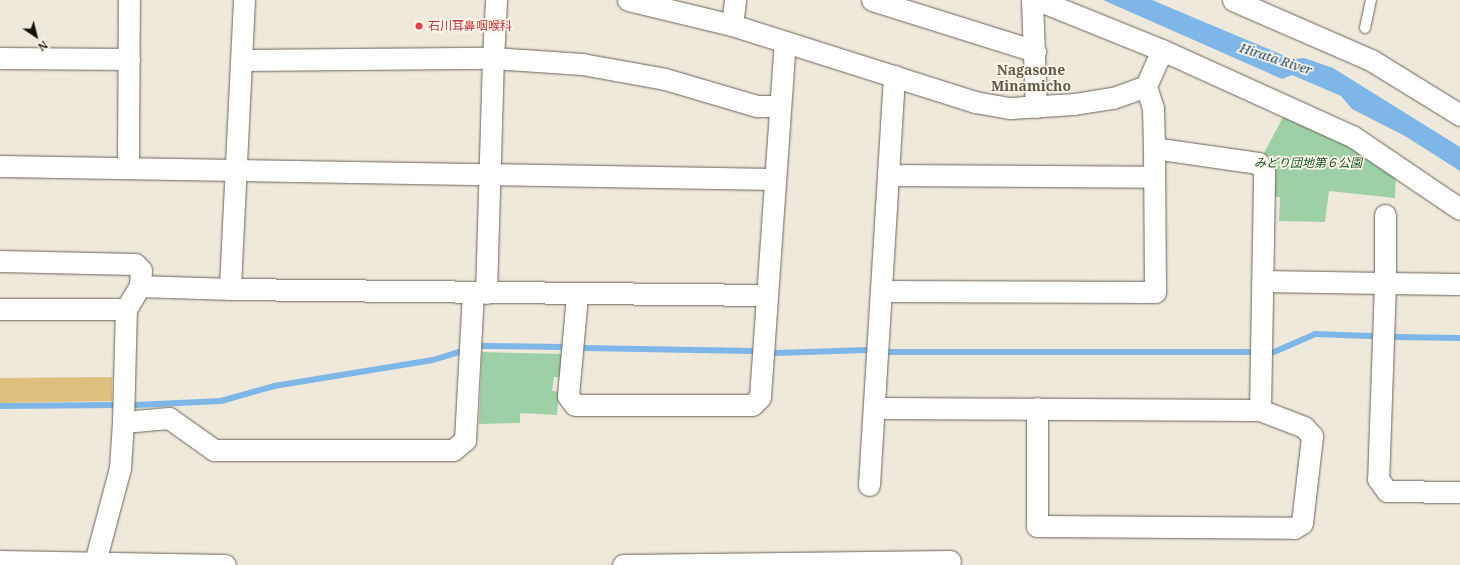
<!DOCTYPE html>
<meta charset="utf-8">
<style>
body{margin:0}
#map{position:relative;width:1460px;height:565px;overflow:hidden;background:#efe9dc;font-family:"Noto Serif","Noto Sans JP",serif}
div>[style]{position:absolute}
[style*='--x']{left:calc(var(--x)*1px);top:calc(var(--y)*1px);width:calc(var(--w)*1px);rotate:calc(var(--a)*1deg)}
.green>*{inset:0;background:#9ed0a6}
.water>*{inset:0;background:#7eb7e7}
.stream>*{height:6px;margin:-3px;padding:0 3px;transform-origin:3px;border-radius:3px;background:#7eb7e7}
.building>*{inset:0;background:#dfbf7d}
.roads{filter:drop-shadow(0 0 1px #696459) drop-shadow(0 0 1px #696459)}
.lane>*{height:10px;margin:-5px;padding:0 5px;transform-origin:5px;border-radius:5px;background:#fff}
.street>*{height:21px;margin:-10.5px;padding:0 10.5px;transform-origin:10.5px;border-radius:10.5px;background:#fff}
.dots>*{width:11px;height:11px;translate:-50% -50%;box-sizing:border-box;border:2px solid #fdf6e9;border-radius:50%}
span{translate:-50% -50%;white-space:nowrap;text-align:center;line-height:1.15;-webkit-text-stroke:3.5px #fdf6e9;paint-order:stroke}
.health-label{font-size:12px;color:#be3a42}
.left{translate:0 -50%;text-align:left}
.park-label{font-size:12px;color:#125226;font-style:italic}
.water-label{font-size:13px;color:#154060;font-style:italic}
.quarter-label{font-size:14px;color:#5d574c;font-weight:700}
.north{position:absolute;left:16px;top:16px;width:40px;height:40px;-webkit-text-stroke:3px #fdf6e9;paint-order:stroke;rotate:145deg;font-size:11px;font-weight:700;line-height:16px;text-align:center;color:#15130e}
.north::after{content:'';display:block;margin:auto;width:14px;height:18px;background:#15130e;clip-path:polygon(50% 0,100% 100%,50% 72%,0 100%)}
</style>
<div id="map">
<div class="green">
<div style="clip-path:polygon(1284px 115px,1343px 141px,1396px 172px,1395px 198px,1329px 191px,1325px 222px,1279px 221px,1280px 197px,1273px 197px,1274px 157px,1263px 155px)"></div>
<div style="clip-path:polygon(482px 352px,562px 354px,560px 377px,554px 377px,552px 391px,559px 392px,557px 415px,520px 413px,520px 423px,479px 424px)"></div>
</div>
<div class="water">
<div style="clip-path:polygon(1103px 0,1152px 0,1292px 59px,1304px 58px,1333px 68px,1460px 147px,1460px 171px,1405px 136px,1352px 109px,1341px 96px,1292px 75px,1282px 79px)"></div>
</div>
<div class="stream">
<div style="--x:1396;--y:337;--w:64;--a:0.9"></div>
<div style="--x:482;--y:346;--w:80;--a:0.7"></div>
<div style="--x:583;--y:348;--w:169;--a:1"></div>
<div style="--x:889;--y:352;--w:360;--a:0"></div>
<div style="--x:1274;--y:352;--w:45;--a:-23.7"></div>
<div style="--x:1315;--y:334;--w:55;--a:2.1"></div>
<div style="--x:775;--y:353;--w:92;--a:-1.9"></div>
<div style="--x:135;--y:405;--w:86;--a:-2.7"></div>
<div style="--x:221;--y:401;--w:55;--a:-15.8"></div>
<div style="--x:274;--y:386;--w:161;--a:-9.3"></div>
<div style="--x:433;--y:360;--w:31;--a:-17"></div>
<div style="--x:0;--y:406;--w:116;--a:-0.5"></div>
</div>
<div class="building">
<div style="clip-path:polygon(112px 377px,112px 401px,0 403px,0 378px)"></div>
</div>
<div class="roads">
<div class="lane">
<div style="--x:1365;--y:28;--w:29;--a:-78"></div>
</div>
<div class="street">
<div style="--x:244;--y:0;--w:289;--a:92.8"></div>
<div style="--x:230;--y:289;--w:536;--a:0.64"></div>
<div style="--x:628;--y:0;--w:107;--a:13.5"></div>
<div style="--x:732;--y:25;--w:255;--a:17.6"></div>
<div style="--x:975;--y:102;--w:36;--a:10"></div>
<div style="--x:1010;--y:108;--w:64;--a:-3.6"></div>
<div style="--x:1074;--y:104;--w:39;--a:-9"></div>
<div style="--x:1113;--y:98;--w:35;--a:-20"></div>
<div style="--x:872;--y:0;--w:171;--a:17.4"></div>
<div style="--x:1032;--y:0;--w:107;--a:87.9"></div>
<div style="--x:1038;--y:0;--w:134;--a:22"></div>
<div style="--x:1162;--y:50;--w:209;--a:24.4"></div>
<div style="--x:1352;--y:136;--w:130;--a:34.1"></div>
<div style="--x:1233;--y:0;--w:150;--a:23.5"></div>
<div style="--x:1371;--y:60;--w:105;--a:31.7"></div>
<div style="--x:732;--y:25;--w:25;--a:-83"></div>
<div style="--x:0;--y:58;--w:129;--a:0.4"></div>
<div style="--x:242;--y:60;--w:251;--a:-0.5"></div>
<div style="--x:493;--y:58;--w:58;--a:-87"></div>
<div style="--x:1154;--y:148;--w:40;--a:-91.4"></div>
<div style="--x:1153;--y:108;--w:23;--a:-108"></div>
<div style="--x:1146;--y:86;--w:39;--a:-66"></div>
<div style="--x:0;--y:166;--w:774;--a:0.96"></div>
<div style="--x:128;--y:167;--w:167;--a:-89.7"></div>
<div style="--x:888;--y:175;--w:264;--a:0.4"></div>
<div style="--x:0;--y:261;--w:135;--a:1.3"></div>
<div style="--x:135;--y:264;--w:8;--a:45"></div>
<div style="--x:141;--y:270;--w:16;--a:94"></div>
<div style="--x:1262;--y:281;--w:123;--a:0.9"></div>
<div style="--x:1385;--y:283;--w:68;--a:-90"></div>
<div style="--x:1460;--y:284;--w:75;--a:-179.2"></div>
<div style="--x:1385;--y:283;--w:196;--a:92"></div>
<div style="--x:1378;--y:479;--w:15;--a:53"></div>
<div style="--x:1387;--y:491;--w:73;--a:0.8"></div>
<div style="--x:486;--y:293;--w:235;--a:-88.3"></div>
<div style="--x:493;--y:58;--w:89;--a:3.9"></div>
<div style="--x:582;--y:64;--w:84;--a:10.2"></div>
<div style="--x:665;--y:79;--w:96;--a:16.4"></div>
<div style="--x:757;--y:106;--w:21;--a:0"></div>
<div style="--x:577;--y:295;--w:101;--a:95.1"></div>
<div style="--x:568;--y:396;--w:11;--a:52"></div>
<div style="--x:575;--y:405;--w:177;--a:0"></div>
<div style="--x:752;--y:405;--w:11;--a:-45"></div>
<div style="--x:760;--y:397;--w:356;--a:-86"></div>
<div style="--x:0;--y:309;--w:126;--a:0"></div>
<div style="--x:874;--y:408;--w:386;--a:0.3"></div>
<div style="--x:1260;--y:410;--w:239;--a:-89"></div>
<div style="--x:1264;--y:171;--w:10;--a:-127"></div>
<div style="--x:1258;--y:163;--w:105;--a:-171.8"></div>
<div style="--x:1154;--y:148;--w:144;--a:89.6"></div>
<div style="--x:1155;--y:292;--w:274;--a:-179.8"></div>
<div style="--x:1037;--y:408;--w:118;--a:90"></div>
<div style="--x:1037;--y:526;--w:257;--a:0.4"></div>
<div style="--x:1294;--y:528;--w:9;--a:-32"></div>
<div style="--x:1302;--y:523;--w:88;--a:-83.4"></div>
<div style="--x:1312;--y:436;--w:12;--a:-132"></div>
<div style="--x:1304;--y:427;--w:47;--a:-158.9"></div>
<div style="--x:123;--y:422;--w:113;--a:-88.5"></div>
<div style="--x:126;--y:309;--w:27;--a:-59"></div>
<div style="--x:140;--y:286;--w:90;--a:1.9"></div>
<div style="--x:869;--y:485;--w:410;--a:-86.5"></div>
<div style="--x:0;--y:561;--w:225;--a:1"></div>
<div style="--x:95;--y:562;--w:97;--a:-75.1"></div>
<div style="--x:120;--y:468;--w:46;--a:-86.3"></div>
<div style="--x:123;--y:422;--w:46;--a:-5"></div>
<div style="--x:169;--y:418;--w:55;--a:35.4"></div>
<div style="--x:214;--y:450;--w:239;--a:0"></div>
<div style="--x:453;--y:450;--w:16;--a:-40"></div>
<div style="--x:465;--y:440;--w:147;--a:-86.9"></div>
<div style="--x:623;--y:565;--w:327;--a:-0.7"></div>
</div>
</div>
<div class="dots">
<div style="left:419px;top:26px;background:#e0444e"></div>
</div>
<div class="health-label">
<span class="left" style="left:428px;top:26px">石川耳鼻咽喉科</span>
</div>
<div class="park-label">
<span style="left:1308px;top:163px">みどり団地第６公園</span>
</div>
<div class="water-label">
<span style="left:1276px;top:59px;rotate:18deg">Hirata River</span>
</div>
<div class="quarter-label">
<span style="left:1031px;top:78px">Nagasone<br>Minamicho</span>
</div>
<div class="north">N</div>
</div>
